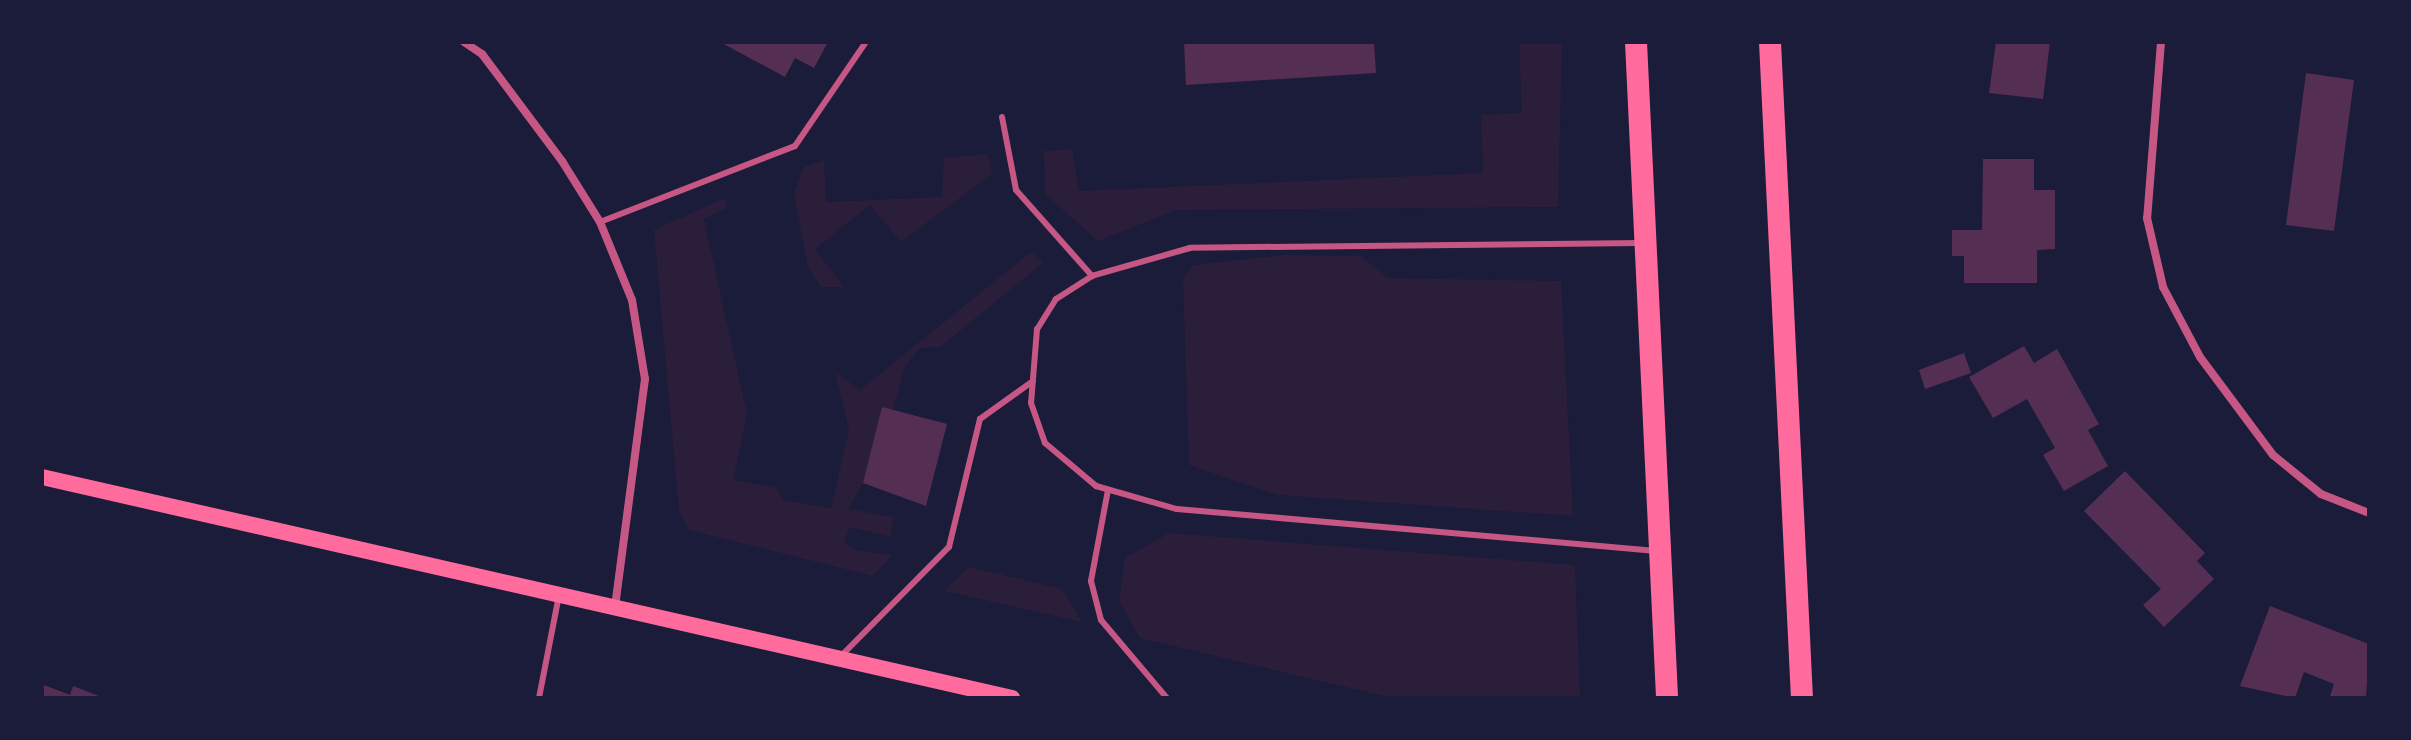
<!DOCTYPE html>
<style>
body{margin:0}
#map{position:relative;width:2411px;height:740px;overflow:hidden;background:#1b1b3a;font-family:Commissioner,sans-serif}
div>[style]{position:absolute}
[style*='--x']{left:calc(var(--x)*1px);top:calc(var(--y)*1px);width:calc(var(--w)*1px);rotate:calc(var(--a)*1deg)}
.green>*{inset:0;background:#2a1e3b}
.building>*{inset:0;background:#542f53}
.service>*{height:6px;margin:-3px;padding:0 3px;transform-origin:3px;border-radius:3px;background:#c65784}
.minor>*{height:8px;margin:-4px;padding:0 4px;transform-origin:4px;border-radius:4px;background:#c65784}
.secondary>*{height:16px;margin:-8px;padding:0 8px;transform-origin:8px;border-radius:8px;background:#ff6b9d}
.trunk>*{height:22px;margin:-11px;padding:0 11px;transform-origin:11px;border-radius:11px;background:#ff6b9d}
span{translate:-50% -50%;white-space:nowrap;text-align:center;line-height:1.15;-webkit-text-stroke:6px #1b1b3a;paint-order:stroke}
.frame{position:absolute;inset:0;border:44px solid #1b1b3a;pointer-events:none}
</style>
<div id="map">
<div class="green">
<div style="clip-path:polygon(1519px 42px,1562px 42px,1558px 207px,1176px 210px,1098px 241px,1045px 194px,1044px 151px,1072px 149px,1079px 191px,1483px 173px,1481px 115px,1522px 113px)"></div>
<div style="clip-path:polygon(988px 154px,992px 174px,901px 242px,870px 205px,815px 249px,844px 287px,821px 287px,808px 267px,794px 194px,804px 167px,824px 160px,826px 202px,942px 197px,944px 158px)"></div>
<div style="clip-path:polygon(725px 198px,727px 208px,704px 219px,747px 414px,733px 480px,777px 488px,783px 500px,831px 508px,849px 430px,835px 372px,860px 390px,1031px 252px,1043px 263px,940px 347px,920px 348px,904px 368px,893px 410px,882px 408px,863px 483px,848px 509px,894px 517px,890px 537px,850px 527px,844px 541px,854px 550px,893px 555px,873px 576px,689px 530px,679px 511px,654px 230px)"></div>
<div style="clip-path:polygon(1283px 255px,1361px 256px,1388px 278px,1561px 281px,1573px 516px,1278px 495px,1189px 465px,1183px 277px,1193px 265px)"></div>
<div style="clip-path:polygon(1169px 533px,1575px 565px,1580px 698px,1392px 698px,1140px 638px,1119px 601px,1125px 558px)"></div>
<div style="clip-path:polygon(969px 567px,1062px 589px,1082px 622px,944px 591px)"></div>
</div>
<div class="building">
<div style="clip-path:polygon(720px 42px,828px 42px,814px 68px,795px 58px,785px 77px)"></div>
<div style="clip-path:polygon(1184px 42px,1374px 42px,1376px 73px,1186px 85px)"></div>
<div style="clip-path:polygon(1996px 42px,2050px 42px,2043px 99px,1989px 93px)"></div>
<div style="clip-path:polygon(2306px 73px,2354px 80px,2334px 231px,2286px 225px)"></div>
<div style="clip-path:polygon(1983px 159px,2034px 159px,2034px 190px,2055px 190px,2055px 249px,2037px 250px,2037px 283px,1964px 283px,1964px 256px,1952px 256px,1952px 230px,1982px 230px)"></div>
<div style="clip-path:polygon(2024px 346px,2034px 363px,2057px 349px,2099px 424px,2088px 430px,2108px 466px,2064px 491px,2043px 455px,2055px 448px,2027px 399px,1993px 418px,1969px 377px)"></div>
<div style="clip-path:polygon(1964px 353px,1971px 373px,1925px 389px,1919px 370px)"></div>
<div style="clip-path:polygon(882px 407px,947px 424px,926px 506px,863px 483px)"></div>
<div style="clip-path:polygon(2125px 471px,2205px 553px,2197px 561px,2214px 579px,2164px 627px,2143px 605px,2161px 589px,2084px 511px)"></div>
<div style="clip-path:polygon(2270px 606px,2369px 644px,2366px 698px,2330px 696px,2334px 684px,2304px 672px,2295px 698px,2240px 686px)"></div>
<div style="clip-path:polygon(44px 685px,70px 695px,73px 686px,104px 698px,42px 698px)"></div>
</div>
<div class="service">
<div style="--x:1002;--y:117;--w:74;--a:79.1"></div>
<div style="--x:1016;--y:190;--w:115;--a:48.5"></div>
<div style="--x:600;--y:222;--w:209;--a:-21.3"></div>
<div style="--x:795;--y:146;--w:126;--a:-55.7"></div>
<div style="--x:1642;--y:243;--w:452;--a:179.4"></div>
<div style="--x:1190;--y:248;--w:102;--a:164.1"></div>
<div style="--x:1092;--y:276;--w:43;--a:147.4"></div>
<div style="--x:1056;--y:299;--w:36;--a:122"></div>
<div style="--x:1037;--y:329;--w:74;--a:94.6"></div>
<div style="--x:1031;--y:403;--w:42;--a:70.7"></div>
<div style="--x:1045;--y:443;--w:67;--a:40.1"></div>
<div style="--x:1096;--y:486;--w:84;--a:15.9"></div>
<div style="--x:1177;--y:509;--w:481;--a:5"></div>
<div style="--x:1108;--y:490;--w:93;--a:100.6"></div>
<div style="--x:1091;--y:581;--w:40;--a:75.6"></div>
<div style="--x:1101;--y:620;--w:102;--a:49.8"></div>
<div style="--x:840;--y:657;--w:155;--a:-45.3"></div>
<div style="--x:949;--y:547;--w:132;--a:-76.4"></div>
<div style="--x:980;--y:419;--w:65;--a:-35.6"></div>
<div style="--x:539;--y:698;--w:105;--a:-79"></div>
</div>
<div class="minor">
<div style="--x:464;--y:42;--w:22;--a:34"></div>
<div style="--x:482;--y:54;--w:134;--a:53.2"></div>
<div style="--x:562;--y:161;--w:72;--a:58.1"></div>
<div style="--x:600;--y:222;--w:84;--a:67.7"></div>
<div style="--x:632;--y:300;--w:80;--a:80.7"></div>
<div style="--x:645;--y:379;--w:231;--a:97.5"></div>
<div style="--x:2161;--y:42;--w:177;--a:94.5"></div>
<div style="--x:2147;--y:218;--w:71;--a:76.9"></div>
<div style="--x:2163;--y:287;--w:79;--a:62.1"></div>
<div style="--x:2200;--y:357;--w:122;--a:53.3"></div>
<div style="--x:2273;--y:455;--w:62;--a:39.1"></div>
<div style="--x:2321;--y:494;--w:52;--a:21.6"></div>
</div>
<div class="secondary">
<div style="--x:42;--y:477;--w:995;--a:12.83"></div>
</div>
<div class="trunk">
<div style="--x:1636;--y:42;--w:657;--a:87.29"></div>
<div style="--x:1770;--y:42;--w:657;--a:87.21"></div>
</div>
<div class="frame"></div>
</div>
